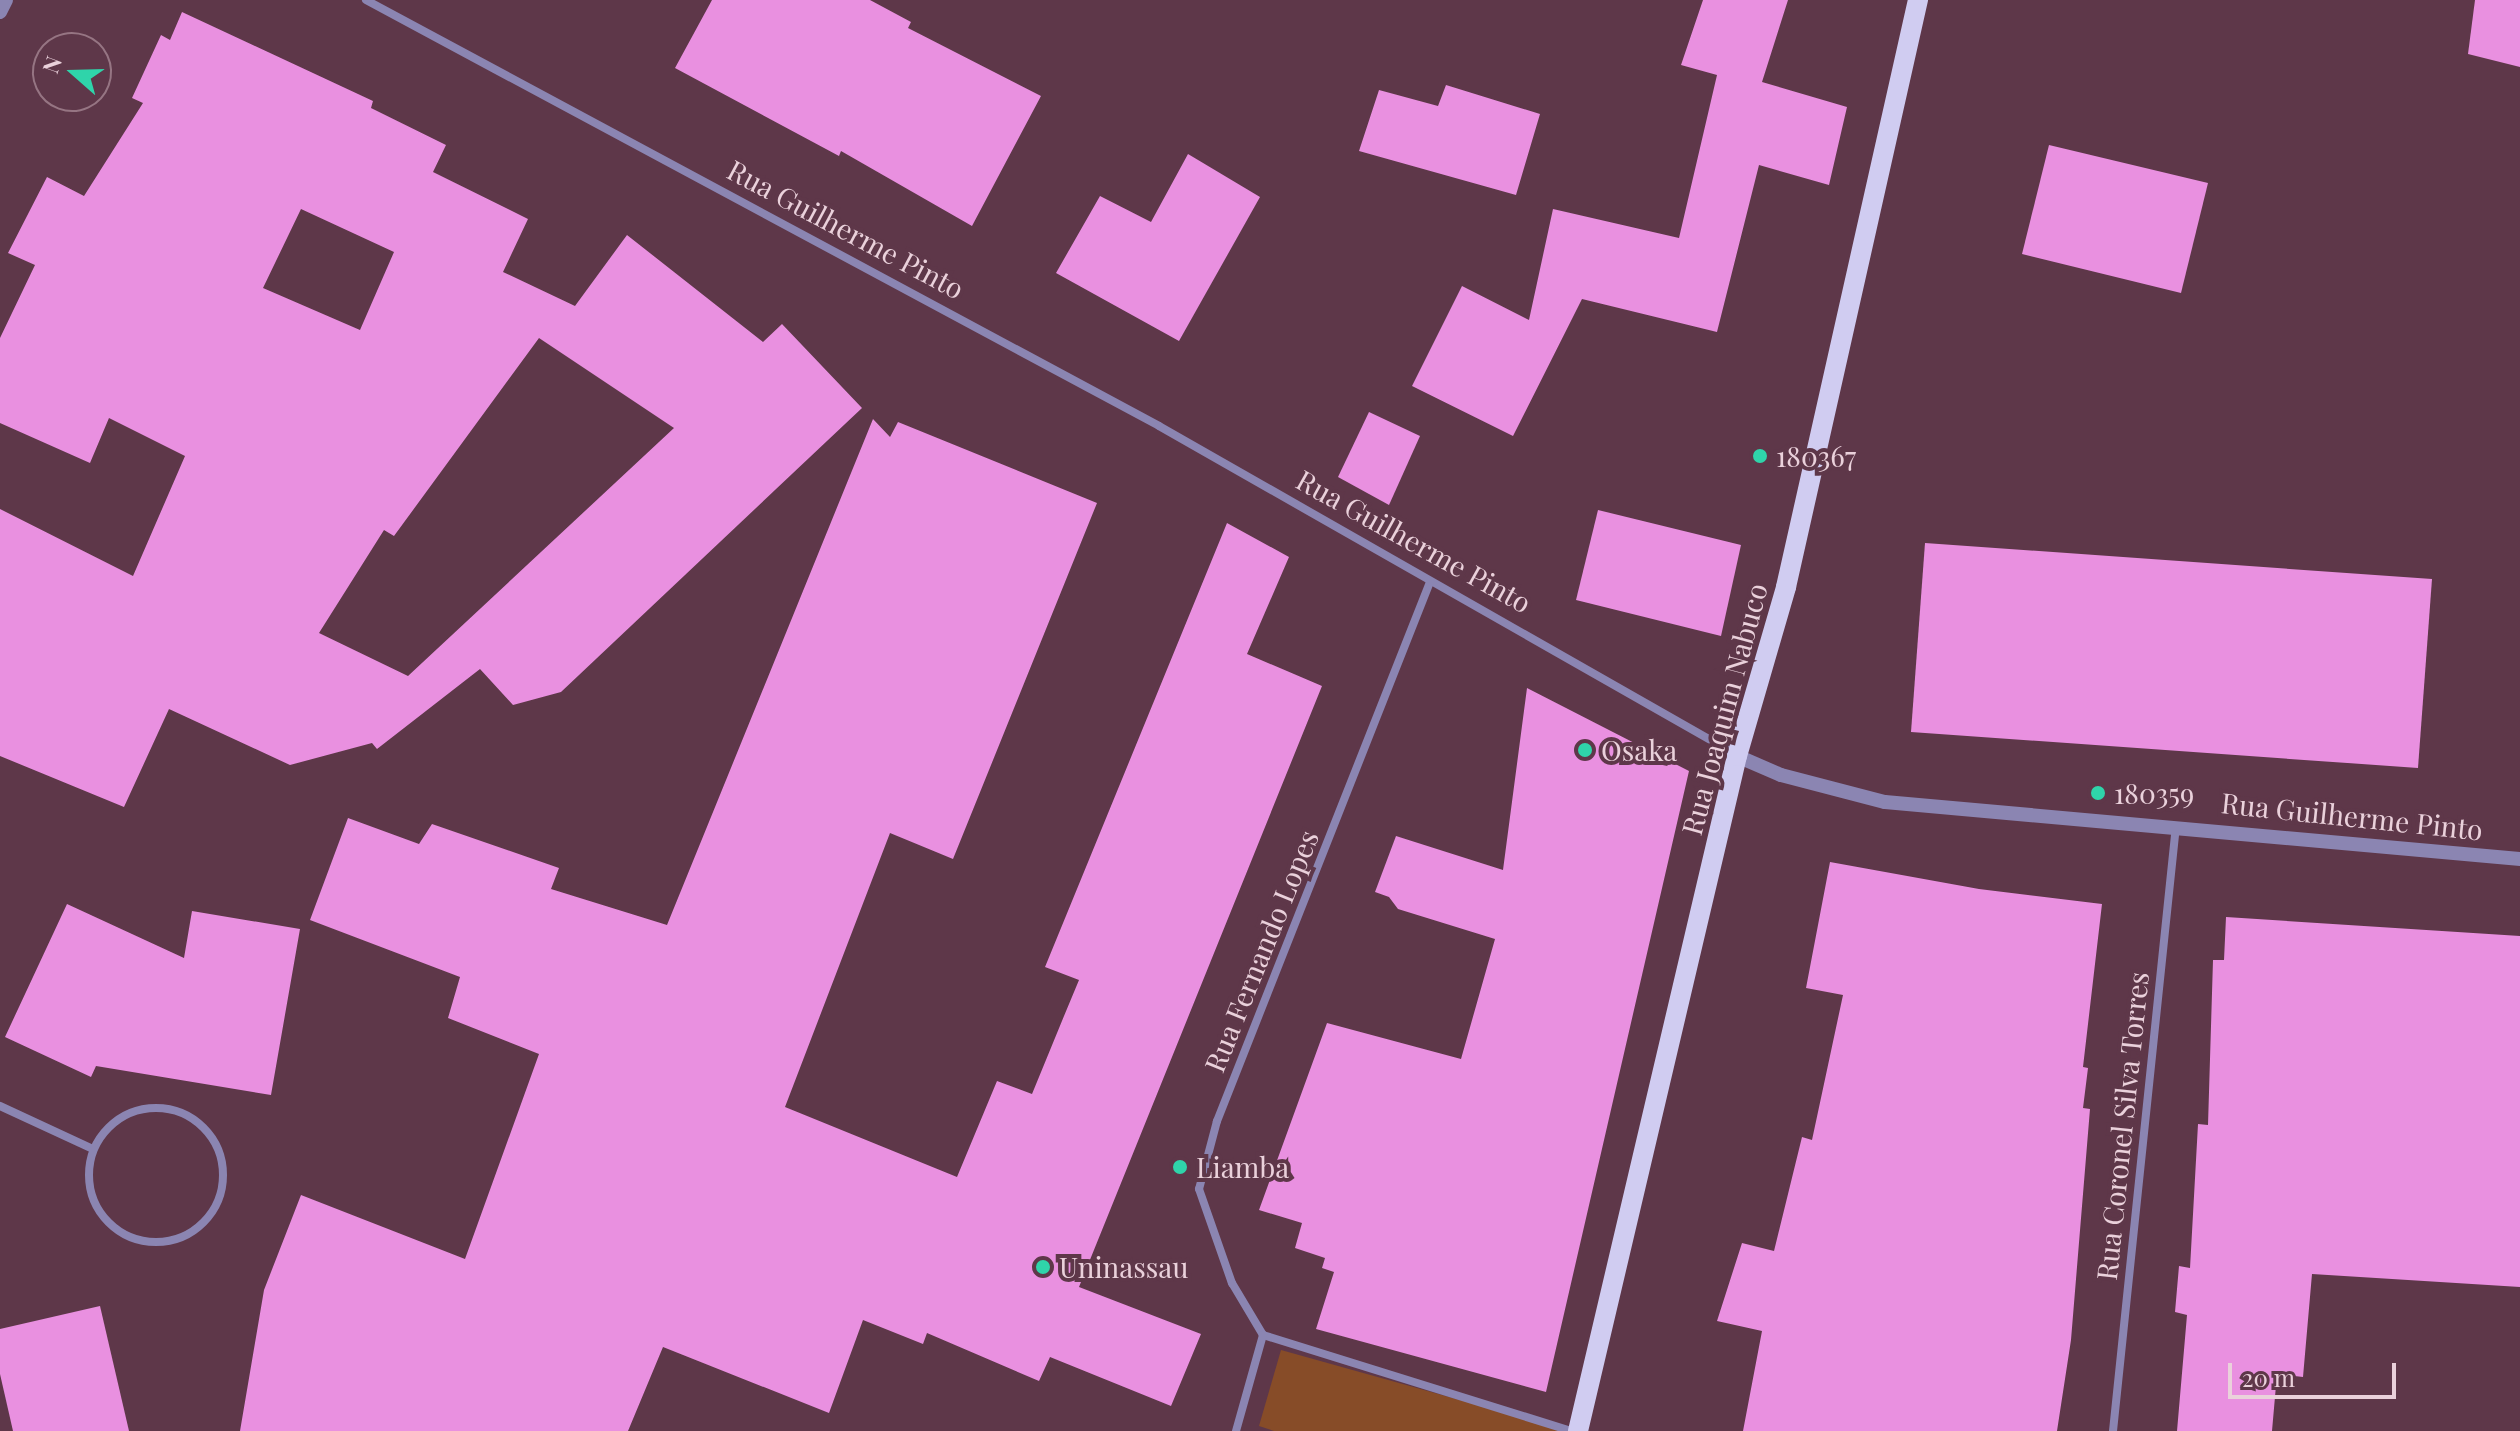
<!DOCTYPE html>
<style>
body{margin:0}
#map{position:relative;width:2520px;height:1431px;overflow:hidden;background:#5e3749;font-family:"Playfair Display",serif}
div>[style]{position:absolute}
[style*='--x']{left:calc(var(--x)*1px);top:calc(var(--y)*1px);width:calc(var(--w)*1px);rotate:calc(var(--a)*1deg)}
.green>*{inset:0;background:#874c28}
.building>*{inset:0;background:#e990e0}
.minor>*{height:8px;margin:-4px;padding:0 4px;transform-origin:4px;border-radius:4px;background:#8b85b2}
.minor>.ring{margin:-4px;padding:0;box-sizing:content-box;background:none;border:8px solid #8b85b2;border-radius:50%}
.tertiary>*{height:14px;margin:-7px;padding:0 7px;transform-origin:7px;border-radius:7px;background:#8b85b2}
.primary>*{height:20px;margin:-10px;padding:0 10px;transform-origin:10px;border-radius:10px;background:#d0ccf1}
.dots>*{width:22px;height:22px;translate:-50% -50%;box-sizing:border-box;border:4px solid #5e3749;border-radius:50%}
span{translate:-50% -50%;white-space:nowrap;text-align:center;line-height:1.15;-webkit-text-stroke:8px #5e3749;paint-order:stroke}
.street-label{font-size:28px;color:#ead1db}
.poi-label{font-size:28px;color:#ead1db}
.left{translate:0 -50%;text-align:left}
.north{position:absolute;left:32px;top:32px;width:80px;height:80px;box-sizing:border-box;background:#5e3749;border:2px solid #967583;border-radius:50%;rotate:290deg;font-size:22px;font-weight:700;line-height:32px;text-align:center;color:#ead1db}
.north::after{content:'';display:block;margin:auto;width:28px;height:36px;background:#2fd4aa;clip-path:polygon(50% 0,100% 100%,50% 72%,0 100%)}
.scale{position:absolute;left:2228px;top:1363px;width:168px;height:36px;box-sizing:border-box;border:4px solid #ead1db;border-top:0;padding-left:10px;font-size:24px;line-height:28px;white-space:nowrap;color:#ead1db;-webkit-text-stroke:6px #5e3749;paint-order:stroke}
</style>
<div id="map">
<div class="green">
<div style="clip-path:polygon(1281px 1350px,1571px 1431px,1274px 1431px,1259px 1426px)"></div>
</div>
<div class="building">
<div style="clip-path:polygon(712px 0,870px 0,911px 22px,908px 28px,1041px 96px,972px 226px,841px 151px,839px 156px,675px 68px)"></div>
<div style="clip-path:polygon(1703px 0,1788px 0,1762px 82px,1847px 107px,1829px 185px,1759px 165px,1717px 332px,1582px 299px,1513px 436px,1412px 386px,1462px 286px,1529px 320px,1553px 209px,1679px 238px,1717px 75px,1681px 65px)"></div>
<div style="clip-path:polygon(2475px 0,2520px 0,2520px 67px,2468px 54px)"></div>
<div style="clip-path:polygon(evenodd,182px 12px,373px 101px,371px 108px,446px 145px,433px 172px,528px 219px,503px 272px,575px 306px,627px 235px,763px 342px,782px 324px,862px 408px,561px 692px,513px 705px,480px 669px,377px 749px,372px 743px,290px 765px,169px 709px,124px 807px,0 756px,0 509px,133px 576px,185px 456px,109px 418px,90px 463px,0 423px,0 338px,35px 265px,8px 253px,47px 177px,84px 196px,143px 103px,132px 98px,161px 35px,170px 40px,182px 12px,301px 209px,394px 252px,360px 330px,263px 288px,301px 209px,182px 12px,539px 338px,674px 428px,408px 676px,319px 633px,384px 530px,394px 536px,539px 338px)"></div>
<div style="clip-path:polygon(1446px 85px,1540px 114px,1516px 195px,1359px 151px,1379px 90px,1438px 106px)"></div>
<div style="clip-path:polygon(2049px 145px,2208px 183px,2181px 293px,2022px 254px)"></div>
<div style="clip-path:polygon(1188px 154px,1260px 197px,1179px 341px,1056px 273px,1100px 196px,1151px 222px)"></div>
<div style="clip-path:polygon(1369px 412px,1420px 436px,1389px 505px,1338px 477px)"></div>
<div style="clip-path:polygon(873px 419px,890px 437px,898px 422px,1097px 503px,953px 859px,890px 833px,785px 1107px,957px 1177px,997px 1081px,1032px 1094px,1064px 1016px,1079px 980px,1045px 967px,1227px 523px,1289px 557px,1247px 654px,1322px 686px,1079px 1287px,1201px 1334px,1171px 1406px,1050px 1357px,1039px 1381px,927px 1333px,923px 1344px,863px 1320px,829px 1413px,663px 1347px,628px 1431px,240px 1431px,264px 1290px,301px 1195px,465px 1259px,539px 1054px,448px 1018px,460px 977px,310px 920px,348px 818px,419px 844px,432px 824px,559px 868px,551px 889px,667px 925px)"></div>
<div style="clip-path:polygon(1598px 510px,1741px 545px,1721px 636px,1576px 600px)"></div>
<div style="clip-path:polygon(1925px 543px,2432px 579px,2418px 768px,1911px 732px)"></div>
<div style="clip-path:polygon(1527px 688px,1689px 771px,1546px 1392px,1316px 1329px,1334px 1272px,1322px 1268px,1325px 1258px,1295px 1248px,1302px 1223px,1259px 1210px,1327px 1023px,1461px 1059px,1495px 939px,1398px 909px,1389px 897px,1375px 892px,1396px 836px,1503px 870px)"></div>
<div style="clip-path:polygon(1830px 862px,1979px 889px,2102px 904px,2083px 1067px,2088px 1068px,2083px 1108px,2090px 1109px,2071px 1340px,2057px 1431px,1743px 1431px,1762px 1331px,1717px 1321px,1742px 1243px,1774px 1251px,1802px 1137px,1812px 1140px,1843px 995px,1806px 988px)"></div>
<div style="clip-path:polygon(67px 904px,184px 958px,192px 911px,300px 929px,271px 1095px,96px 1066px,91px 1077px,5px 1037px)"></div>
<div style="clip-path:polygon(2226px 917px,2520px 936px,2520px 1287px,2312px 1274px,2303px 1377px,2277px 1374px,2272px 1431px,2177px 1431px,2187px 1315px,2175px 1312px,2179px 1266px,2190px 1268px,2198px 1124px,2208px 1125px,2213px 960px,2224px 960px)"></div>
<div style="clip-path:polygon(100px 1306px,129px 1431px,13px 1431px,0 1374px,0 1329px)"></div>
</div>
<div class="minor">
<div style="--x:366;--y:0;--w:900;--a:28.24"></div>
<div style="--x:1159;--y:426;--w:663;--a:29.66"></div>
<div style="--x:1430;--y:582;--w:580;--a:111.56"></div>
<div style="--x:1217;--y:1121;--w:70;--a:104.8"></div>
<div style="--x:1199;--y:1189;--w:100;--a:70.7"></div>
<div style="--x:1232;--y:1283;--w:61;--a:59.2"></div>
<div style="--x:1263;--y:1335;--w:323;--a:17.3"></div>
<div style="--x:0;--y:1106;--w:102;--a:24.8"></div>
<div class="ring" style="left:89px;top:1108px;width:126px;height:126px"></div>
<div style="--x:1236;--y:1431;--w:100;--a:-74.3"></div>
<div style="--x:2113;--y:1431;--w:608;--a:-84.06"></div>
</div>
<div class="tertiary">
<div style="--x:0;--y:12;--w:13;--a:-63"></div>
<div style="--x:1737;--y:756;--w:48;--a:23.4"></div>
<div style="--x:1781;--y:775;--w:107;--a:14.6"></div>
<div style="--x:1885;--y:802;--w:638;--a:5.13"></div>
</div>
<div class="primary">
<div style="--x:1578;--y:1431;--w:693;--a:-76.75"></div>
<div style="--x:1737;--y:756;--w:176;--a:-73.8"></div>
<div style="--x:1786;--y:587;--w:602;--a:-77.33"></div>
</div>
<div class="dots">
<div style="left:1760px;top:456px;background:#2fd4aa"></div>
<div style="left:1585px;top:750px;background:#2fd4aa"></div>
<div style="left:2098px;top:793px;background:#2fd4aa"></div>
<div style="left:1180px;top:1167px;background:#2fd4aa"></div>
<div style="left:1043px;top:1267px;background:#2fd4aa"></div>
</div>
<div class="street-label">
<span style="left:846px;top:229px;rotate:28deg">Rua Guilherme Pinto</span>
<span style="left:1414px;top:541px;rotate:29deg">Rua Guilherme Pinto</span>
<span style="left:1724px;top:709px;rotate:-75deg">Rua Joaquim Nabuco</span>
<span style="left:2352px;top:816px;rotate:6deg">Rua Guilherme Pinto</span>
<span style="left:1261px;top:951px;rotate:-68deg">Rua Fernando Lopes</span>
<span style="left:2122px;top:1126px;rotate:-84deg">Rua Coronel Silva Torres</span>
</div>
<div class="poi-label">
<span class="left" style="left:1776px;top:456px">180367</span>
<span class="left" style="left:1601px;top:750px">Osaka</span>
<span class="left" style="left:2114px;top:793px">180359</span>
<span class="left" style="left:1196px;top:1167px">Liamba</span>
<span class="left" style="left:1059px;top:1267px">Uninassau</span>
</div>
<div class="north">N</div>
<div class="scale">20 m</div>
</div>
